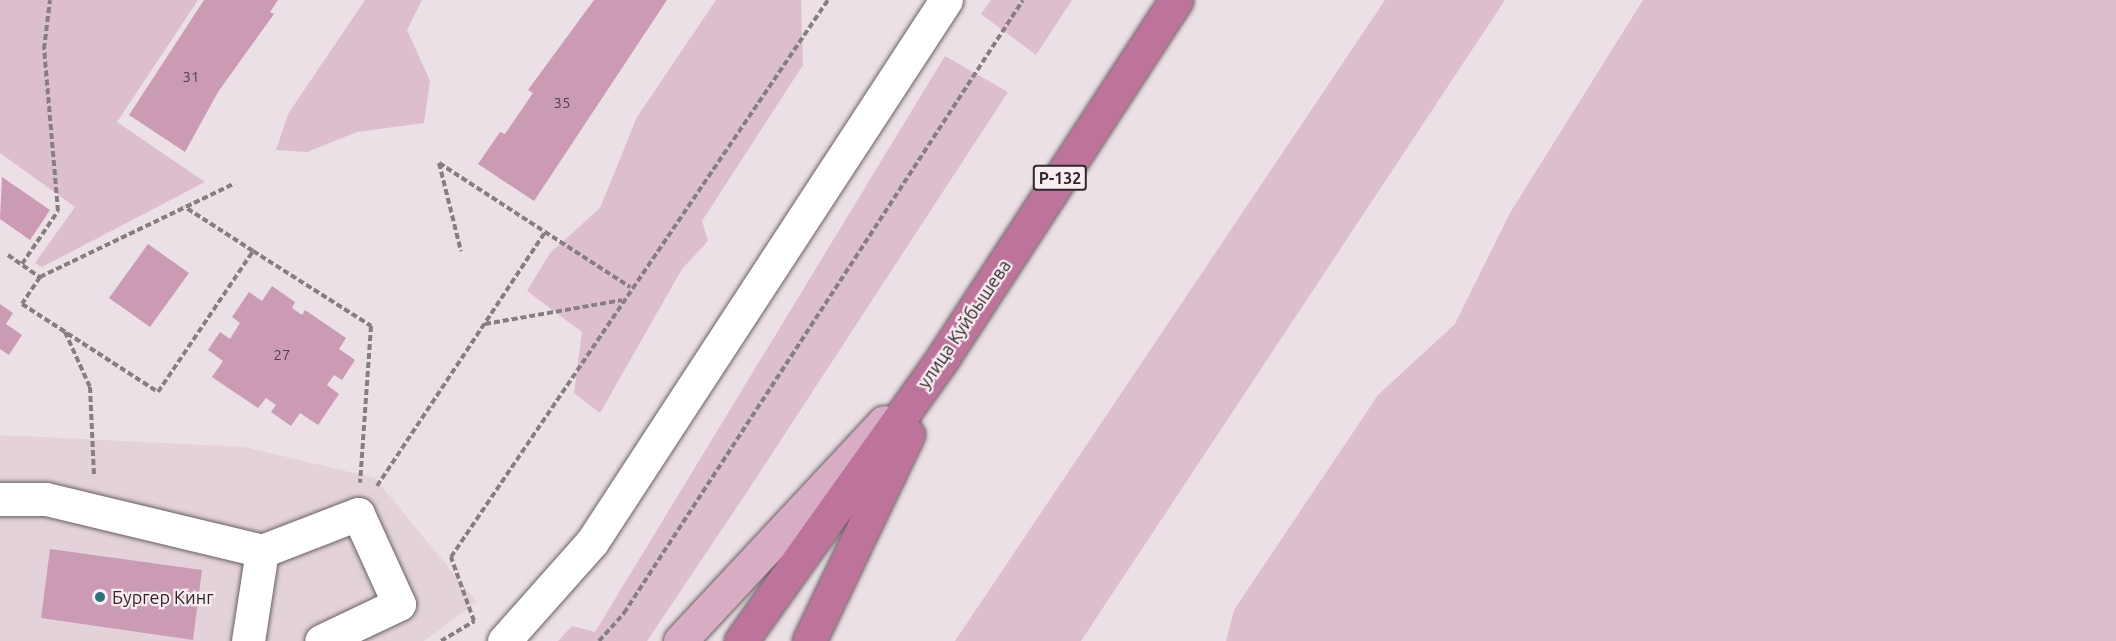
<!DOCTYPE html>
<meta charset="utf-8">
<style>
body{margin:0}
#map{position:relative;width:2116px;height:641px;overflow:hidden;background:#ebe0e5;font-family:Ubuntu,sans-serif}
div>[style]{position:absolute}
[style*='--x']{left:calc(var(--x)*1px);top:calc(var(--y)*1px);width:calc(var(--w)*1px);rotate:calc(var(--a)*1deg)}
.built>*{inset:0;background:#e4d2da}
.green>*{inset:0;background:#ddbecc}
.building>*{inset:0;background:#cb9bb3}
.path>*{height:4px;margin-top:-2px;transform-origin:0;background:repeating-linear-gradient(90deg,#867f82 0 6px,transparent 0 9px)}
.roads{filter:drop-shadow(0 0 2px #696064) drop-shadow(0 0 2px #696064)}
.minor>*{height:33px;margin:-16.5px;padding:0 16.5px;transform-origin:16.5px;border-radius:16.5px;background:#fff}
.major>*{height:33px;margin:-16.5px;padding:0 16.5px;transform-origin:16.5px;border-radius:16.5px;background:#d8acc2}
.highway>*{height:33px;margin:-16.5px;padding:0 16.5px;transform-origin:16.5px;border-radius:16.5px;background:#be749a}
.dots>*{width:16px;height:16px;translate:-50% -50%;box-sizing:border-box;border:3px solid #f9edf2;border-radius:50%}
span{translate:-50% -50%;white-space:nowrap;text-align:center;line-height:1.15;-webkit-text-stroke:4.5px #f9edf2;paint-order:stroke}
.number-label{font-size:15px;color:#54454c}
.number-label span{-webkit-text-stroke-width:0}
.shield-label span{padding:2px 4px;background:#f9edf2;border:2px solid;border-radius:4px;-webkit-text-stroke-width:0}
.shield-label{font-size:16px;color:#2d282a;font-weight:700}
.street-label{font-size:18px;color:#2d282a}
.poi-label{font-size:18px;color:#2d282a}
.left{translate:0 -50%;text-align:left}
</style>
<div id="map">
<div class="built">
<div style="clip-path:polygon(0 435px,245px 447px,375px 478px,477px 602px,424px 641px,0 641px)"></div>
</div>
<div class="green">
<div style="clip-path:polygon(0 0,198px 0,117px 122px,205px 182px,42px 267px,35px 263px,75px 207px,0 153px)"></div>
<div style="clip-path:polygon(365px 0,422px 0,407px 30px,430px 81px,424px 123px,357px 132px,307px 152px,276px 150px,288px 114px)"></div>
<div style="clip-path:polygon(716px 0,801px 0,803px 65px,702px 221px,708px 241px,682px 269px,600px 413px,574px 393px,582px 332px,527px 291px,550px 253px,600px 208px,637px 117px)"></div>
<div style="clip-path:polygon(991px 0,1072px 0,1036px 55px,981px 14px)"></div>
<div style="clip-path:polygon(1385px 0,1505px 0,1081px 641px,955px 641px)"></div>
<div style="clip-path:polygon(1643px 0,2116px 0,2116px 641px,1226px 641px,1234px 610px,1378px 395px,1455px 324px,1510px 213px)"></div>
<div style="clip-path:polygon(945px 56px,1008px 92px,745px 495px,647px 641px,558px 641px,572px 626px,595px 632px)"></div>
</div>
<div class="building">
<div style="clip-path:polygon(204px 0,278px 0,270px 12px,274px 14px,218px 92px,185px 152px,129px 115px)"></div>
<div style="clip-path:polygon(594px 0,667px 0,534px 201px,478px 164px,500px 132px,505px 134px,533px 93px,528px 90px)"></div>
<div style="clip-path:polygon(2px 177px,50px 210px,30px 240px,0 219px)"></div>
<div style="clip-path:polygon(148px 244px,189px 273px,150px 327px,109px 298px)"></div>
<div style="clip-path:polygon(272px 286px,295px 302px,292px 308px,302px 315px,305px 310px,346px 338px,339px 349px,355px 360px,342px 380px,334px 375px,327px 385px,339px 394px,318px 425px,300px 413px,291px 426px,271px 412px,276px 405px,266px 398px,258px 408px,212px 377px,223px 361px,208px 350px,220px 332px,230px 339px,240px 323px,232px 317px,249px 292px,262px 301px)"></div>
<div style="clip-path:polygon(0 304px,13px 313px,6px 324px,22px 335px,9px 355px,0 349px)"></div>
<div style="clip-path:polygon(50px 549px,202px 570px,193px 640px,41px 618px)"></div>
</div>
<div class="path">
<div style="--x:439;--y:163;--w:228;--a:33"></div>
<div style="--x:439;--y:163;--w:91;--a:76"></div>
<div style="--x:253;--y:251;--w:140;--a:32.4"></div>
<div style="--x:371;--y:326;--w:157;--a:94"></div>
<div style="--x:8;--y:255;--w:39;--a:35"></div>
<div style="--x:40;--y:277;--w:216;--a:-25.7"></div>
<div style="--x:22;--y:264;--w:64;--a:-55.8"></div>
<div style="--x:58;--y:211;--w:163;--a:-94.9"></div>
<div style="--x:44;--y:49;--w:49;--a:-83"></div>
<div style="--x:40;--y:277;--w:32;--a:124"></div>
<div style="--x:22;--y:304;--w:162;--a:32.9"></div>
<div style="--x:158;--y:392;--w:170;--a:-56"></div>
<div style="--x:253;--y:251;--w:81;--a:-147.1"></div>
<div style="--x:485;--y:324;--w:139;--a:-9.9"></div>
<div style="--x:65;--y:332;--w:60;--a:65.6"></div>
<div style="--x:90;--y:387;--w:88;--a:87.4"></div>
<div style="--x:377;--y:486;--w:306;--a:-56.5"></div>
<div style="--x:441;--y:641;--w:39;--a:-31"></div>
<div style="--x:474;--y:621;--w:68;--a:-109.8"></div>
<div style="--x:451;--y:557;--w:673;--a:-55.91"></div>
<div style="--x:599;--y:641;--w:38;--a:-48"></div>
<div style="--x:624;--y:613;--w:731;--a:-56.94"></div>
</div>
<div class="roads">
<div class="minor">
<div style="--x:0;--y:499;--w:46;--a:0"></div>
<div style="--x:46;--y:499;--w:222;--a:13.5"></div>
<div style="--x:262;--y:551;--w:103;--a:-21.1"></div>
<div style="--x:358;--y:514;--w:99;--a:65.5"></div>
<div style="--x:399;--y:604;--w:86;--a:154.6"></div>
<div style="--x:248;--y:641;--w:91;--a:-81.2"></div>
<div style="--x:504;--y:641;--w:132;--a:-48.4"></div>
<div style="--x:592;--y:542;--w:647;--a:-56.85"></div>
</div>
<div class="major">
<div style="--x:680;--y:641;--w:299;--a:-47"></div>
</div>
<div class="highway">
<div style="--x:741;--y:641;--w:350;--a:-54.5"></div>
<div style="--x:944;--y:356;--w:425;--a:-56.9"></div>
<div style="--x:809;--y:641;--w:229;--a:-64.4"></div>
</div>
</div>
<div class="dots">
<div style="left:100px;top:597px;background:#2a727d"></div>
</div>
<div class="number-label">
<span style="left:191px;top:77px">31</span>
<span style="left:562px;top:103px">35</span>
<span style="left:282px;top:355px">27</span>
</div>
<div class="shield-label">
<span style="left:1060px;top:178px">Р-132</span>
</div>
<div class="street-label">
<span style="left:964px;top:324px;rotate:-56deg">улица Куйбышева</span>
</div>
<div class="poi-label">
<span class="left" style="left:112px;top:597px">Бургер Кинг</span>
</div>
</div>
